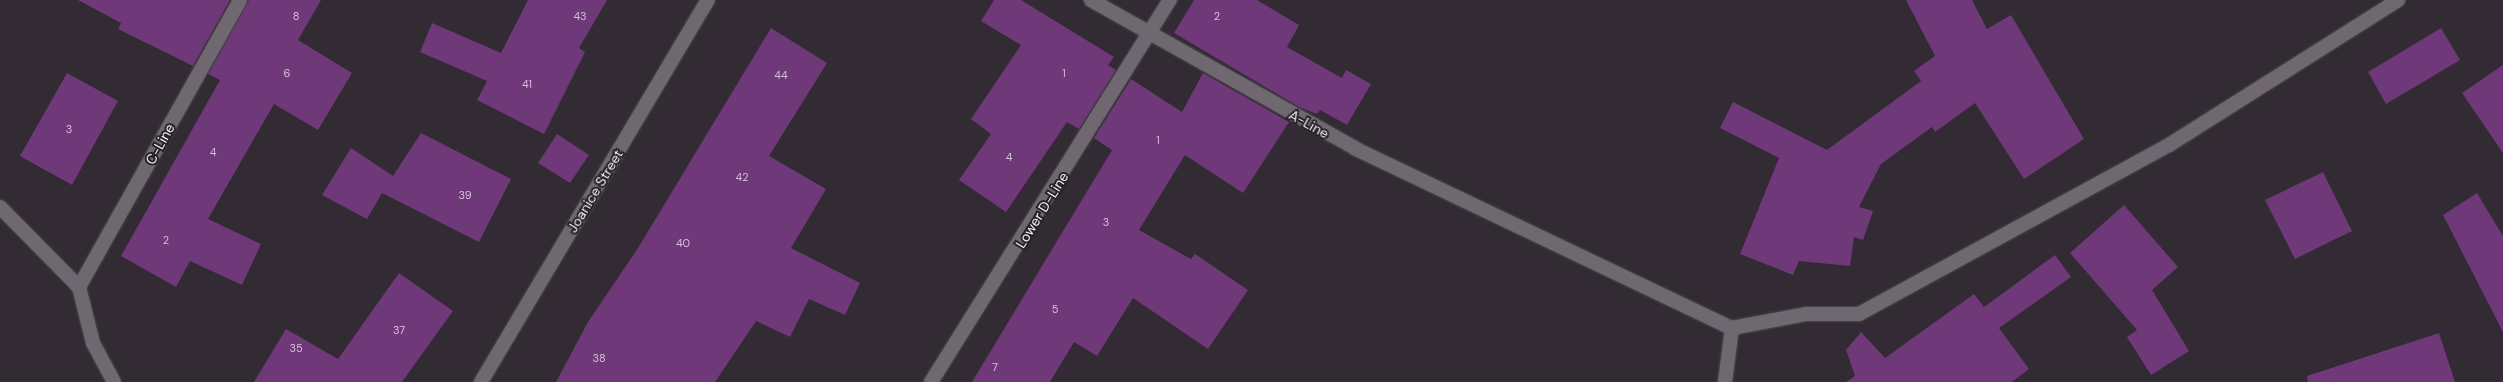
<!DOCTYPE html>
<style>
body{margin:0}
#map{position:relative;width:2503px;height:382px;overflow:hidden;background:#322b33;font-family:"DM Sans",sans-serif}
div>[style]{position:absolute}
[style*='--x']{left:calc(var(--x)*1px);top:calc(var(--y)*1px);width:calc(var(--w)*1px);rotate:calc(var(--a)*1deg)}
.building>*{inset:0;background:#6e3879}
.roads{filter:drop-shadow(0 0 1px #4f4950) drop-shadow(0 0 1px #4f4950)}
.minor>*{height:14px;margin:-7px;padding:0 7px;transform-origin:7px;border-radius:7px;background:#6f6871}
span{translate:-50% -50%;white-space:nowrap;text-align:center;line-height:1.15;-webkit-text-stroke:4px #282229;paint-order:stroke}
.number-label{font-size:11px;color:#d3c2d7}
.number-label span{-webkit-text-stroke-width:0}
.street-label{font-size:14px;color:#f5f0f6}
</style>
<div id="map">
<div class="building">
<div style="clip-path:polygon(78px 0,230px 0,193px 66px,118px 29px,121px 23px)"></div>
<div style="clip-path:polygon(249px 0,321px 0,298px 40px,352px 73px,318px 130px,274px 104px,208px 219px,261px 244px,242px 285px,190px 261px,176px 287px,121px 256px,220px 80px,208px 74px)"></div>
<div style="clip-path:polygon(528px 0,607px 0,579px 48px,585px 52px,544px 134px,477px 100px,487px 81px,420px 52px,432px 23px,501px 53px)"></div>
<div style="clip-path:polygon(994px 0,1021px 0,1114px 57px,1108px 65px,1116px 70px,1079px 129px,1067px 122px,1006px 212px,959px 180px,991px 134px,971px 119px,1021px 45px,981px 21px)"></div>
<div style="clip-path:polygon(1194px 0,1257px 0,1299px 25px,1287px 47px,1342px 78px,1346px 70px,1371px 84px,1347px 125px,1320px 110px,1317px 114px,1299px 107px,1174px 33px)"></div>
<div style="clip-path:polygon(1906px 0,1972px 0,1987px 29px,2011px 15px,2084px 139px,2024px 179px,1975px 103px,1935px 132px,1932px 127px,1881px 164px,1859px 207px,1873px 211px,1863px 240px,1854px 237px,1850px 266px,1799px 261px,1793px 275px,1740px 254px,1779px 158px,1720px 128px,1733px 102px,1827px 150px,1921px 81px,1914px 71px,1935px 56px)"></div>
<div style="clip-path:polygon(771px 28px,827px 63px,769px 156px,826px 189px,791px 248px,860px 283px,845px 315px,809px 299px,790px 337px,756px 321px,715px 382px,556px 382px,588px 322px,638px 248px)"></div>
<div style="clip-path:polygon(2441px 28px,2460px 60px,2386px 104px,2368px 72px)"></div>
<div style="clip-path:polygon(2503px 65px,2503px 153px,2462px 93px)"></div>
<div style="clip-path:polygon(67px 73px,118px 101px,72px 185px,20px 156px)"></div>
<div style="clip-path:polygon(1203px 73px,1289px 122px,1243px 193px,1185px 155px,1139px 230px,1191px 259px,1195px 254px,1248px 290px,1208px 349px,1133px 298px,1097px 356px,1074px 342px,1050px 382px,972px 382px,1112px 150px,1094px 138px,1131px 79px,1182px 112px)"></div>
<div style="clip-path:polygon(421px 133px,511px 179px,479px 242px,382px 193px,367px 219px,322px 195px,351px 148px,393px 176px)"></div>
<div style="clip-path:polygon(557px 134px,589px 155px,570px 183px,538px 163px)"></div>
<div style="clip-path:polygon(2323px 172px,2352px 231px,2295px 259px,2265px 200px)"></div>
<div style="clip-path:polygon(2477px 193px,2503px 236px,2503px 332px,2443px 215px)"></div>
<div style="clip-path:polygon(2124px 205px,2178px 267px,2152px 290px,2189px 351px,2151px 375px,2127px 337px,2137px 330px,2070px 253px)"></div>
<div style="clip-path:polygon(2055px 255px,2071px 277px,1999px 328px,2029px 369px,2012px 382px,1846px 382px,1855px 376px,1846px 350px,1861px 332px,1885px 358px,1974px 294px,1984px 307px)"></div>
<div style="clip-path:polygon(399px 273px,453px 311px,402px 382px,254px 382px,286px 329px,338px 359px)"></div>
<div style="clip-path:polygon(2439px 333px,2455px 382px,2308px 382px,2307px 376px)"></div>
</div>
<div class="roads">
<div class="minor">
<div style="--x:1091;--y:0;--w:304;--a:29.3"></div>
<div style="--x:1356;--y:149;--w:416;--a:25.5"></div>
<div style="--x:1732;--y:328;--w:75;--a:-10.7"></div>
<div style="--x:1806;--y:314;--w:53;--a:0"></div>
<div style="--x:1859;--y:314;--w:353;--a:-28.6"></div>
<div style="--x:2169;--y:145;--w:271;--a:-32.3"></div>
<div style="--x:0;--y:207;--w:112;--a:45.4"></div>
<div style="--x:79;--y:287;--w:58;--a:76"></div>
<div style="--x:93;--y:343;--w:44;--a:61.7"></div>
<div style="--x:79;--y:287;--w:329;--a:-60.7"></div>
<div style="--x:481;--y:382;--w:444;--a:-59.3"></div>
<div style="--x:931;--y:382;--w:451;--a:-58"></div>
<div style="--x:1725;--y:382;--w:54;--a:-82.6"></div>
</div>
</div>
<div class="number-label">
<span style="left:296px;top:16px">8</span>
<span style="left:580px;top:16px">43</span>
<span style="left:1217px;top:16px">2</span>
<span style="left:287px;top:73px">6</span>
<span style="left:1064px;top:73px">1</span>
<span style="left:781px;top:75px">44</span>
<span style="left:527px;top:84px">41</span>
<span style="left:69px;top:129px">3</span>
<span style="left:1158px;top:140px">1</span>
<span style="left:213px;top:152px">4</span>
<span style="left:1009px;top:157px">4</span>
<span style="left:742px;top:177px">42</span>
<span style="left:465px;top:195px">39</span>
<span style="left:1106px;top:222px">3</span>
<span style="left:166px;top:240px">2</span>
<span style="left:683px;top:243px">40</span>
<span style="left:1055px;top:309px">5</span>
<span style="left:399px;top:330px">37</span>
<span style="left:296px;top:348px">35</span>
<span style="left:599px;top:358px">38</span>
<span style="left:995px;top:367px">7</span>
</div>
<div class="street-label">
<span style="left:1309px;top:124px;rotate:29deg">A-Line</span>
<span style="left:160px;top:144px;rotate:-61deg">C-Line</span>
<span style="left:595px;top:191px;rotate:-59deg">Joanice Street</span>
<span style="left:1042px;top:210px;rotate:-58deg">Lower D-Line</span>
</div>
</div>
